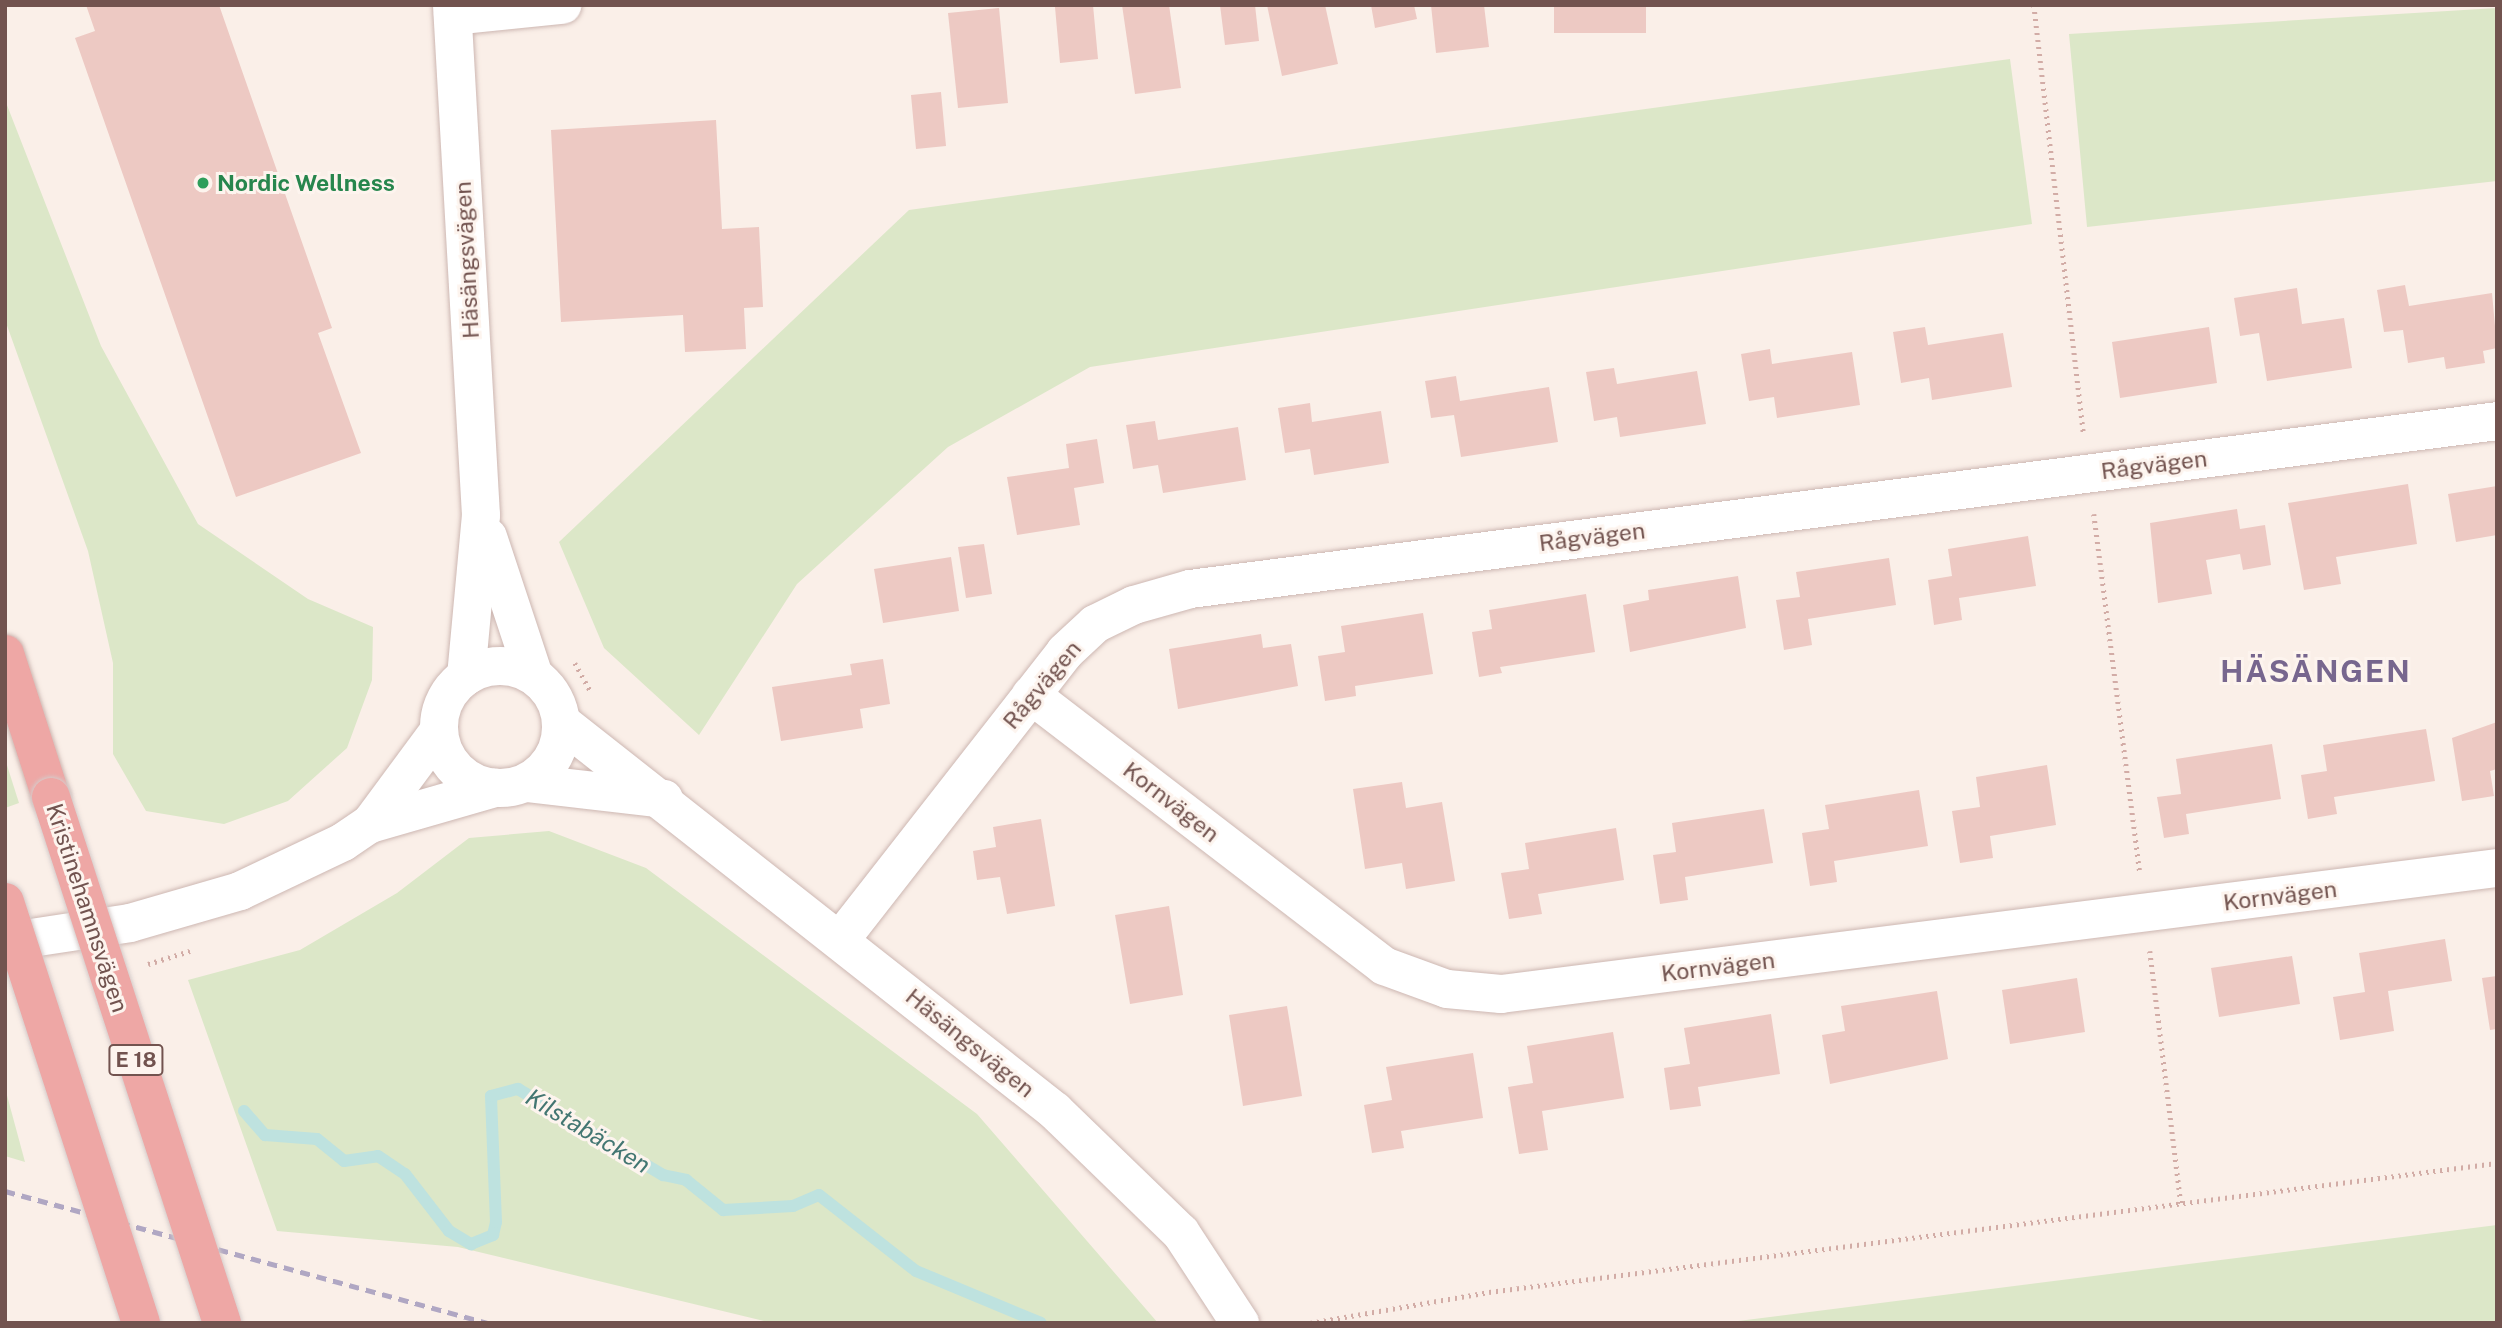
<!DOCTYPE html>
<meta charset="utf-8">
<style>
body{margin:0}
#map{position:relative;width:2502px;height:1328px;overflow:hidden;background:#faefe8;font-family:"Public Sans",sans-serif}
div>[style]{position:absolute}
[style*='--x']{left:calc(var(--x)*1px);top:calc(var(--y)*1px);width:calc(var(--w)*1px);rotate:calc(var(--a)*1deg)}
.green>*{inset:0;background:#dce7c8}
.stream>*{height:12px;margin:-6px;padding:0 6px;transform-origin:6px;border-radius:6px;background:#bee2df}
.building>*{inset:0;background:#edc9c3}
.path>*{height:4.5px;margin-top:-2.25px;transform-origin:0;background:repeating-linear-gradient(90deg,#d2aca6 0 2px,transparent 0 7px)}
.roads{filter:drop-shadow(0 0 2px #cdb7b2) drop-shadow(0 0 2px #cdb7b2)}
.minor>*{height:38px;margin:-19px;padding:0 19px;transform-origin:19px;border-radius:19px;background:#fff}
.minor>.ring{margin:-19px;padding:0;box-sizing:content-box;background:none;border:38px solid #fff;border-radius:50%}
.highway>*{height:38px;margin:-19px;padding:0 19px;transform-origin:19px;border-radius:19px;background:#eea7a5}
.rail>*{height:5px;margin-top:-2.5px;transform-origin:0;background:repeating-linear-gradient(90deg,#b0a7c3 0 10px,transparent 0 17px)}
.bridges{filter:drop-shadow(0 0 2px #d5cbca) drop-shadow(0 0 2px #d5cbca)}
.highway-bridge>*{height:38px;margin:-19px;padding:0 19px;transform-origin:19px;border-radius:19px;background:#eea7a5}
.dots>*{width:19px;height:19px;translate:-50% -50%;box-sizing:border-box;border:4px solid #fdf4ee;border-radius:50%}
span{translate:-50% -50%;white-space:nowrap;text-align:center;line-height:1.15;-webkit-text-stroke:6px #fdf4ee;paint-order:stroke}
.shield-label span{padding:2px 5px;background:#fdf4ee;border:2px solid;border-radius:5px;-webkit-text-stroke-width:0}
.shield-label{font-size:21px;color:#72534f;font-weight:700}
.leisure-label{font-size:23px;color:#27864d;font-weight:700}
.left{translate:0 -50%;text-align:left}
.street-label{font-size:23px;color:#72534f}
.water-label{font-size:24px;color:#437672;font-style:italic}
.district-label{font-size:30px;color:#77668e;font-weight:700;letter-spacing:2px}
.frame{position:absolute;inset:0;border:7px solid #72534f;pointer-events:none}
</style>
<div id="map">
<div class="green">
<div style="clip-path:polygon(2497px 8px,2497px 181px,2087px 227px,2069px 34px)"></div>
<div style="clip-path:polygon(2010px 59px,2032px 224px,1090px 367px,948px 447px,797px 584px,699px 735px,604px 648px,559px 542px,909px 210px)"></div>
<div style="clip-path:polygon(5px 100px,101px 346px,198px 524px,308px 599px,373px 627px,372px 680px,347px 748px,288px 801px,224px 824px,146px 811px,113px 754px,113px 663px,88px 551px,5px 320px)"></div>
<div style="clip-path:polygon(5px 759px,19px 803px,5px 808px)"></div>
<div style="clip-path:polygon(549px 831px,646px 868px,977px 1114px,1158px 1323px,772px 1323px,458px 1247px,277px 1231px,188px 980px,300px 950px,397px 893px,469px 838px)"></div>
<div style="clip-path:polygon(5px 1088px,25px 1162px,5px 1156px)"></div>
<div style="clip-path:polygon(2497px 1225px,2497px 1323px,1722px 1323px)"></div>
</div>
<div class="stream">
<div style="--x:244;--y:1111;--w:32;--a:49"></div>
<div style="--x:265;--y:1135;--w:52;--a:4.4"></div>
<div style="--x:317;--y:1139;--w:35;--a:39"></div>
<div style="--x:344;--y:1161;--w:34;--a:-8"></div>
<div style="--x:378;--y:1156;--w:32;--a:34"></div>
<div style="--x:405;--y:1174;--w:72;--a:52.3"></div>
<div style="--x:449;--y:1231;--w:26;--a:31"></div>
<div style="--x:471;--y:1244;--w:24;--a:-22"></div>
<div style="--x:493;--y:1235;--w:13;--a:-77"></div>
<div style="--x:496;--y:1222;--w:126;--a:-92.3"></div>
<div style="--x:491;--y:1096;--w:28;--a:-15"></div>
<div style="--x:518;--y:1089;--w:169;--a:30.7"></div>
<div style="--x:663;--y:1175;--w:24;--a:12"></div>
<div style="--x:686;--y:1180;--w:48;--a:39"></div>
<div style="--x:723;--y:1210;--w:70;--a:-3.3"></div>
<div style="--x:793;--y:1206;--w:28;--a:-23"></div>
<div style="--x:819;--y:1195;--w:123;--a:38.1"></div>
<div style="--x:916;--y:1271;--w:135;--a:22.6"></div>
</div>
<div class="building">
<div style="clip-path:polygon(86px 5px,219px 5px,332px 328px,318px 333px,361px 453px,236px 497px,75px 38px,95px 31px)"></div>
<div style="clip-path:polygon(1093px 5px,1098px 59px,1060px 63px,1055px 7px)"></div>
<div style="clip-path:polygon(1122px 5px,1169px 5px,1181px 88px,1135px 94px)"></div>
<div style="clip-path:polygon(1220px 5px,1255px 5px,1259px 41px,1225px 45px)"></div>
<div style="clip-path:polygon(1267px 5px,1325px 5px,1338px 64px,1282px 76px)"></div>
<div style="clip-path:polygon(1371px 5px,1414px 5px,1417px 19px,1375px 28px)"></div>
<div style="clip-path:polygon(1431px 5px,1484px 5px,1489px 47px,1436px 53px)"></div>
<div style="clip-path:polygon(1554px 5px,1646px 5px,1646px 33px,1554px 33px)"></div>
<div style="clip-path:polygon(999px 8px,1008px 103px,958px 108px,948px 13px)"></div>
<div style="clip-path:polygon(941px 92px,946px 146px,916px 149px,911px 95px)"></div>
<div style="clip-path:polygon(716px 120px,722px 229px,759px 227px,763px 307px,744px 308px,746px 349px,685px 352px,683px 315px,561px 322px,551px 130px)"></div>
<div style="clip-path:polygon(2405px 285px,2409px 306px,2492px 293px,2497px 348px,2483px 351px,2485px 363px,2446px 369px,2444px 357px,2408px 363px,2403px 330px,2384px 332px,2377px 290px)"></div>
<div style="clip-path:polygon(2297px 288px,2302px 324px,2344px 318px,2352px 368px,2267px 381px,2259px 333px,2240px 336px,2234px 298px)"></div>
<div style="clip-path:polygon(1925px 327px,1928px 345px,2003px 333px,2012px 387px,1932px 400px,1929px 378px,1901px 383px,1893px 332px)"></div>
<div style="clip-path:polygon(2209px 327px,2217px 383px,2120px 398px,2112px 342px)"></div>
<div style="clip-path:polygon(1770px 349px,1772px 364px,1852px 352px,1860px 405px,1777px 418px,1774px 397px,1749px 401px,1741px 354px)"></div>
<div style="clip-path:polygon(1614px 368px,1617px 384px,1697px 371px,1706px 424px,1620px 437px,1617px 417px,1594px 421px,1586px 372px)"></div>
<div style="clip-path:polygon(1456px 376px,1460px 401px,1549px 387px,1558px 442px,1461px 457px,1454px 415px,1431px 418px,1425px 381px)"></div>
<div style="clip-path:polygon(1310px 403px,1312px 422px,1381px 411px,1389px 463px,1314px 475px,1310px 449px,1285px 453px,1278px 408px)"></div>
<div style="clip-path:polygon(1155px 421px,1158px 440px,1238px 427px,1246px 480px,1163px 493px,1158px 465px,1133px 469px,1126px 425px)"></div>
<div style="clip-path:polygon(1097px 439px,1104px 483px,1074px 488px,1080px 525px,1017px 535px,1007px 477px,1069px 468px,1066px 444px)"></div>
<div style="clip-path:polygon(2408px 484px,2417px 544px,2336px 557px,2341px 584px,2304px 590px,2288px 503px)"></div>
<div style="clip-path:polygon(2497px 486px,2497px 535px,2456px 542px,2448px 494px)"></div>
<div style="clip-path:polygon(2237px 509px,2240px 529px,2265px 525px,2271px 565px,2243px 570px,2240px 554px,2206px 560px,2212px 594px,2158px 603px,2150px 523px)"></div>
<div style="clip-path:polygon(2028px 536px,2036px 586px,1959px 598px,1962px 620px,1934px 625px,1928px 580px,1952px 576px,1948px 549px)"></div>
<div style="clip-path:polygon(984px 544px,992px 594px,966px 598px,958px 547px)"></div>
<div style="clip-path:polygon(951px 557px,959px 611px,883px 623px,874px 569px)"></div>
<div style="clip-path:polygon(1889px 558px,1896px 605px,1808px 619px,1812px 645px,1784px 650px,1776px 600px,1800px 597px,1796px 572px)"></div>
<div style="clip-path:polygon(1738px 576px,1746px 628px,1630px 652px,1623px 605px,1649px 600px,1648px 590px)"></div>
<div style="clip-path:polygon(1586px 594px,1595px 652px,1500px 667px,1502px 673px,1479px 677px,1472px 632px,1492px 629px,1489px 610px)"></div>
<div style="clip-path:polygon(1423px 613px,1433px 674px,1355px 686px,1356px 696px,1325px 701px,1318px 656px,1345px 652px,1341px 626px)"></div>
<div style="clip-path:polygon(1261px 634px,1263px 648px,1291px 644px,1298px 686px,1178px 709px,1169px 649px)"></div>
<div style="clip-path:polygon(883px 659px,890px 704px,860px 709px,863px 728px,781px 741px,772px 687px,852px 675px,850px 664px)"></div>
<div style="clip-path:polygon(2497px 722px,2497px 769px,2490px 771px,2494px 796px,2462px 801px,2452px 738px)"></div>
<div style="clip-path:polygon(2426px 729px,2435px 781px,2334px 797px,2337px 814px,2308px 819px,2301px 775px,2327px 771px,2323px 745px)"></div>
<div style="clip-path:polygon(2272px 744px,2281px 799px,2186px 814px,2189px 834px,2164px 838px,2157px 797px,2181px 794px,2176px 759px)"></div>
<div style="clip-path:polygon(2047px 765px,2056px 825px,1990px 836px,1993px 858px,1960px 863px,1952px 811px,1980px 807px,1976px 777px)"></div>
<div style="clip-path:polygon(1402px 782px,1406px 808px,1442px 802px,1455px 881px,1406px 889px,1402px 863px,1365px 869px,1353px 789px)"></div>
<div style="clip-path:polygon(1919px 790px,1928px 846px,1834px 861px,1837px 882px,1810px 886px,1802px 833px,1829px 829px,1825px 805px)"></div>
<div style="clip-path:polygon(1764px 809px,1773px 863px,1685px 877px,1688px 900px,1660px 904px,1653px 855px,1676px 852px,1672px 823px)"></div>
<div style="clip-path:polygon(1041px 819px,1055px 906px,1007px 914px,1000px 877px,977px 880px,973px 851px,996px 847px,993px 827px)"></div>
<div style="clip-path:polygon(1616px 828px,1624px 880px,1538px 894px,1542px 914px,1509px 919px,1501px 873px,1529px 869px,1525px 843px)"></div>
<div style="clip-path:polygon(1169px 906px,1183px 995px,1130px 1004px,1115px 915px)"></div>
<div style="clip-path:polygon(2445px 939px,2452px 981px,2388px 991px,2394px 1031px,2340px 1040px,2333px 997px,2365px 992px,2359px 953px)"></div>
<div style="clip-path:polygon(2292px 956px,2300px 1004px,2219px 1017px,2211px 968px)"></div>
<div style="clip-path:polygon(2497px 976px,2497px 1029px,2490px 1030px,2482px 978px)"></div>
<div style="clip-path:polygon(2077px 978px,2085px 1032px,2010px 1044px,2002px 990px)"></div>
<div style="clip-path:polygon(1937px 991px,1948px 1059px,1830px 1084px,1822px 1035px,1845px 1031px,1841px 1006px)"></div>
<div style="clip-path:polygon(1287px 1006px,1302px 1096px,1243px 1106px,1229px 1015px)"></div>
<div style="clip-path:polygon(1771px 1014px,1780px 1074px,1698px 1087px,1701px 1106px,1670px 1110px,1664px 1068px,1690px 1064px,1684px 1028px)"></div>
<div style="clip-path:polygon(1613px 1032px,1624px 1098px,1542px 1111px,1548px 1150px,1519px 1154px,1508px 1087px,1533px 1083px,1527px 1046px)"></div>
<div style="clip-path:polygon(1473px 1053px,1483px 1118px,1401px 1131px,1404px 1148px,1372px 1153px,1364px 1105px,1392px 1100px,1386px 1067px)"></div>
</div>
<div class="path">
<div style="--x:2034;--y:5;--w:433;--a:83.4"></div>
<div style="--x:2094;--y:514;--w:362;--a:82.7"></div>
<div style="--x:575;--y:663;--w:33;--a:61"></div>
<div style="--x:2150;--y:951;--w:255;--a:83"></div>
<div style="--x:148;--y:964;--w:44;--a:-17.2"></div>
<div style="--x:1310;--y:1323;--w:182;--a:-9.8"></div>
<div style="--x:1489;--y:1292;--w:1016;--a:-7.29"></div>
</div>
<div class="roads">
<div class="minor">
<div style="--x:452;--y:5;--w:511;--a:86.75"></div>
<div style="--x:481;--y:515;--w:162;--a:95.3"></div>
<div style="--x:453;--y:16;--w:110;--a:-5.8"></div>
<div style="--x:488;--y:537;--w:146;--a:71.7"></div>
<div class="ring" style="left:439px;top:666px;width:84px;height:84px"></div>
<div style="--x:1031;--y:695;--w:445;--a:37.5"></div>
<div style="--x:1384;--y:966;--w:67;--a:20.1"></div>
<div style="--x:1447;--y:989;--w:54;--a:5.3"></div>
<div style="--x:1501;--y:994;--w:1004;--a:-7.21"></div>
<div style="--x:561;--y:722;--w:629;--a:38.22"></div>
<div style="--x:1055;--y:1111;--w:175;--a:44.1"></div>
<div style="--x:1181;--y:1233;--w:108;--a:56.8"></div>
<div style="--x:526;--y:783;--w:139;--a:6.6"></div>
<div style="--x:370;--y:824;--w:130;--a:-16.1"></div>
<div style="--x:841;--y:939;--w:364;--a:-52"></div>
<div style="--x:1065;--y:652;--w:41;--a:-43"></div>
<div style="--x:1095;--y:624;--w:43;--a:-26"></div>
<div style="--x:1134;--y:605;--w:58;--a:-15.9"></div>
<div style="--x:1190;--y:589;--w:1318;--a:-7.32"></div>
<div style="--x:5;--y:942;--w:126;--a:-8.6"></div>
<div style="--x:130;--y:923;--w:115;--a:-16.2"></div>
<div style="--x:240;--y:891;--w:114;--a:-25.4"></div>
<div style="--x:343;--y:842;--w:32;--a:-34"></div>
<div style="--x:370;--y:824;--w:114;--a:-53.5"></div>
</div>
<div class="highway">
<div style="--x:5;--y:654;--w:150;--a:72.2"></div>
</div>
</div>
<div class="rail">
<div style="--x:5;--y:1191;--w:501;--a:15.29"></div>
</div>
<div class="bridges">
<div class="highway-bridge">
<div style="--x:51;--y:797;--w:553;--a:71.99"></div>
<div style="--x:5;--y:902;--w:442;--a:72.1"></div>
</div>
</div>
<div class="dots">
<div style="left:203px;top:183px;background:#2e9e5b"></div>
</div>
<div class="shield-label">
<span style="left:136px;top:1060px">E 18</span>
</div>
<div class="leisure-label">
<span class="left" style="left:217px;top:183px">Nordic Wellness</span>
</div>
<div class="street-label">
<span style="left:467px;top:260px;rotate:-93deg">Häsängsvägen</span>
<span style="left:2154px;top:465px;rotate:-7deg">Rågvägen</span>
<span style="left:1592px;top:537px;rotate:-7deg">Rågvägen</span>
<span style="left:1042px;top:685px;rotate:-50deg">Rågvägen</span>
<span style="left:1171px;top:802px;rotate:38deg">Kornvägen</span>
<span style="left:2280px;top:896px;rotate:-7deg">Kornvägen</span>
<span style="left:87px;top:908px;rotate:72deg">Kristinehamnsvägen</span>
<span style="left:1718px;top:967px;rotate:-7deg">Kornvägen</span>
<span style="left:970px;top:1043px;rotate:39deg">Häsängsvägen</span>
</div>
<div class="water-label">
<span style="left:588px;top:1131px;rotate:31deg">Kilstabäcken</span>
</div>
<div class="district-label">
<span style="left:2316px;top:671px">HÄSÄNGEN</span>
</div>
<div class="frame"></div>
</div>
